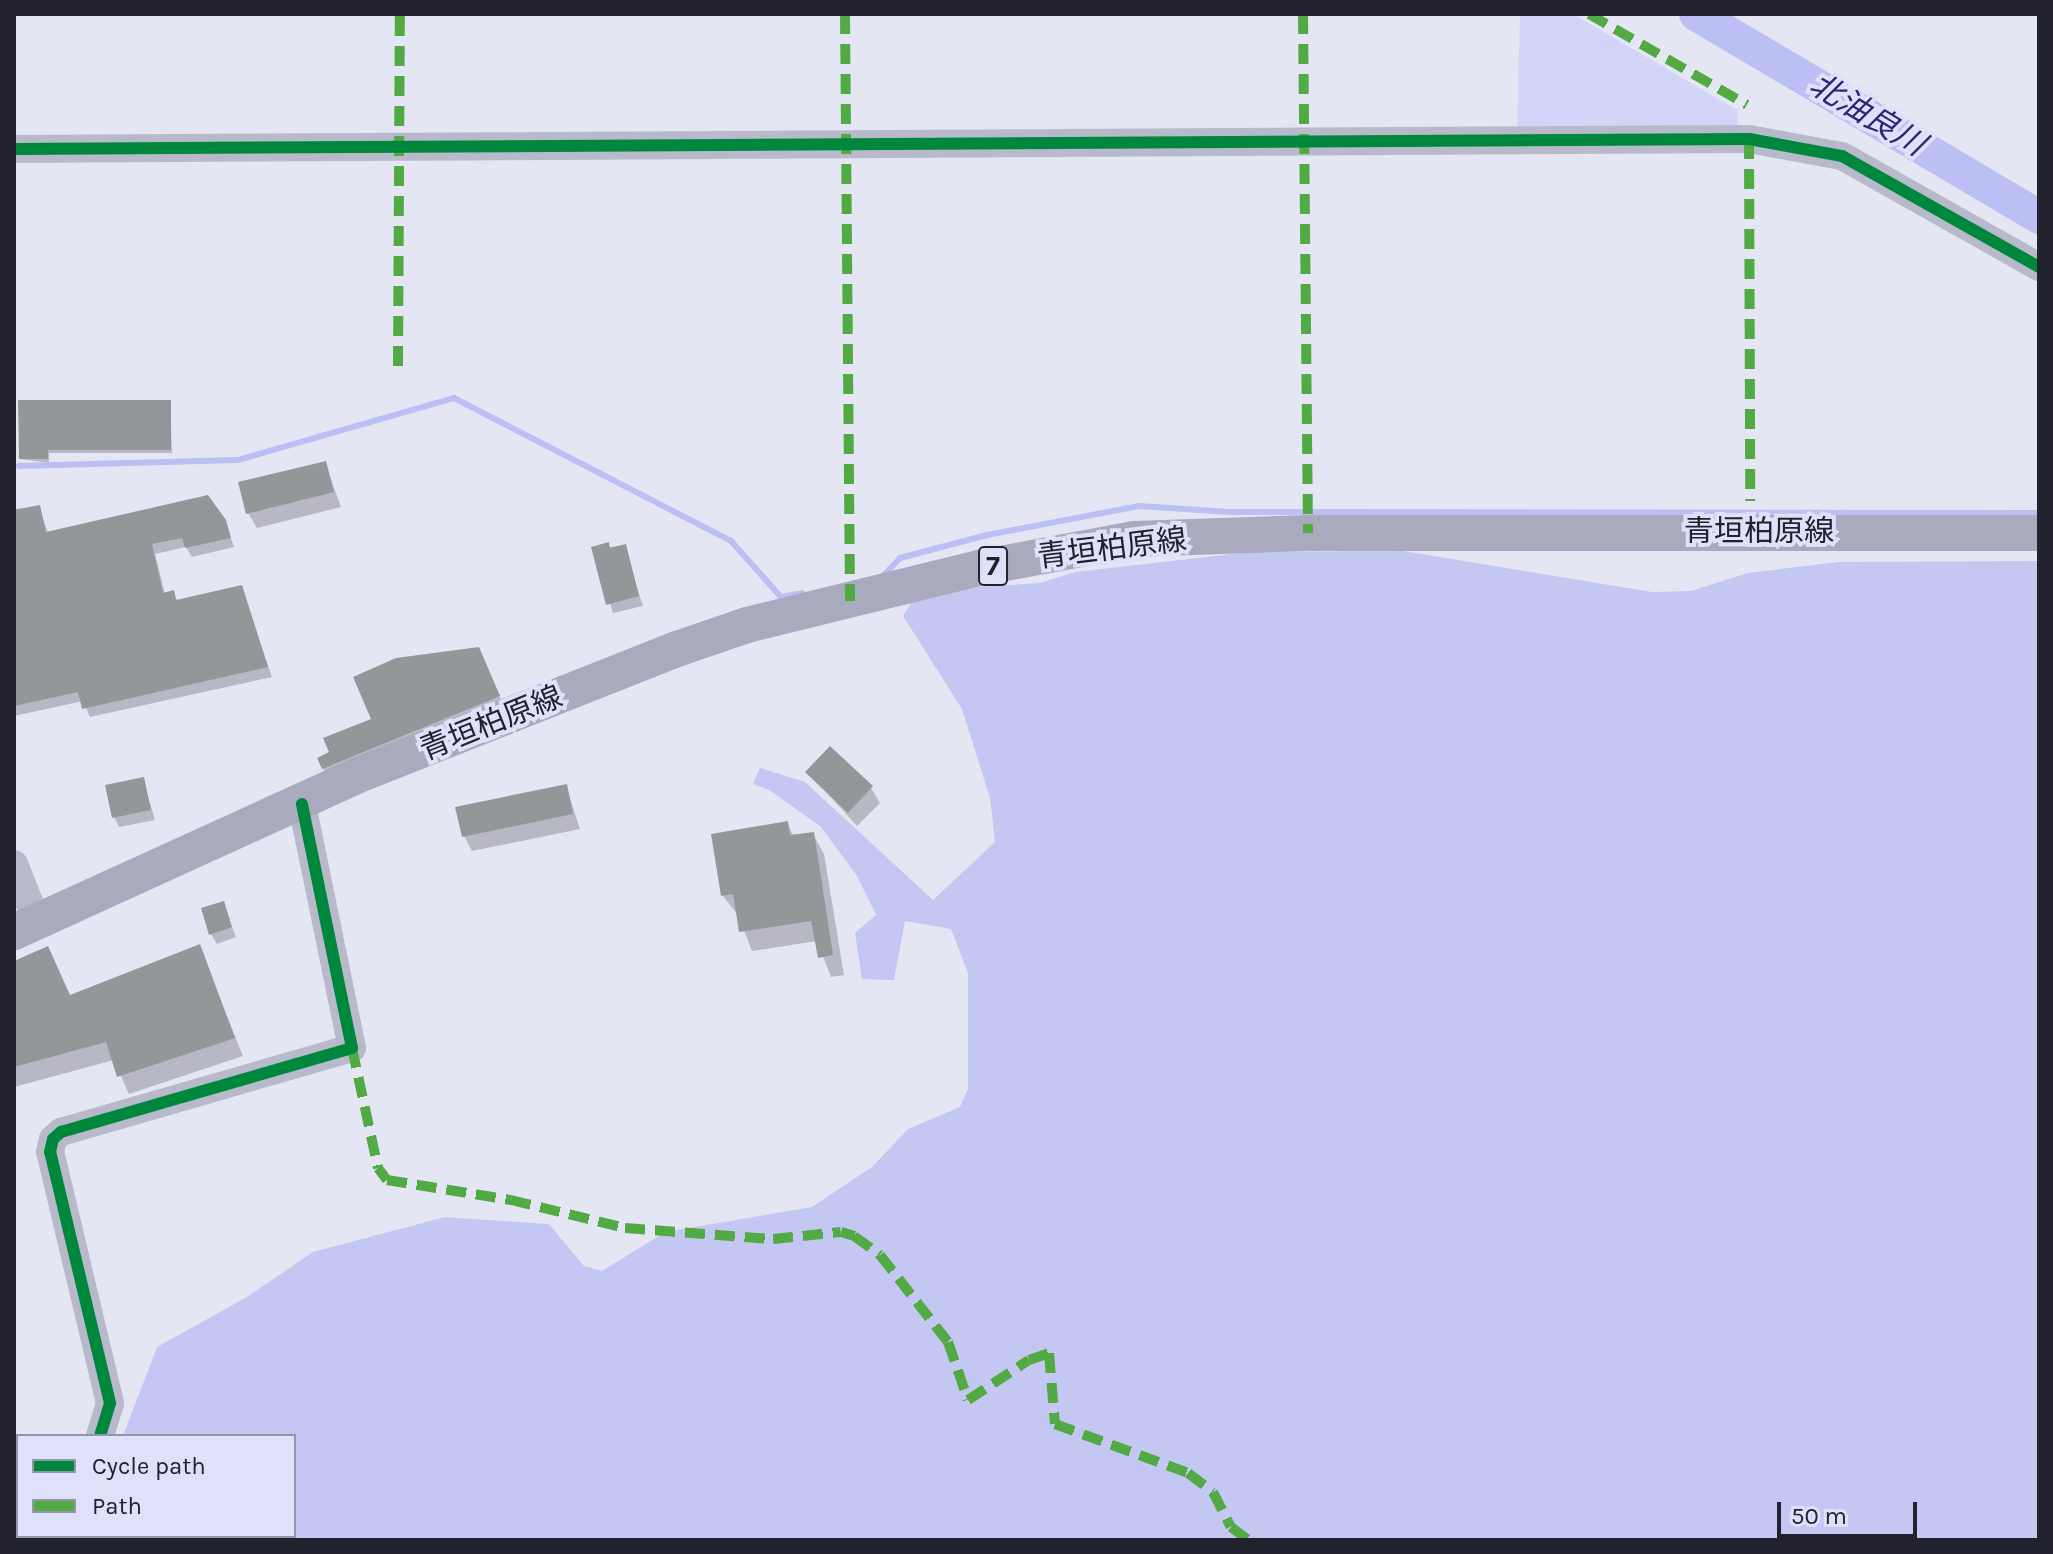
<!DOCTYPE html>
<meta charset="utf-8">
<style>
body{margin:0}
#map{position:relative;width:2053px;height:1554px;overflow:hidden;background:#e5e6f4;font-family:Karla,"Noto Sans JP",sans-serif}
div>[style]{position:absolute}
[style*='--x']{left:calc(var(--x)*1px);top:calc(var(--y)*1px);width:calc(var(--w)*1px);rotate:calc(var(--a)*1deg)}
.green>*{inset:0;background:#d2d5f7}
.forest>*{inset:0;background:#c5c7f3}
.shadow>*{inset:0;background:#0003}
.stream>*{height:6px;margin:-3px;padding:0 3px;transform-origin:3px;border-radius:3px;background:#bcbff3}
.river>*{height:34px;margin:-17px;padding:0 17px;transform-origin:17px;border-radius:17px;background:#bcbff3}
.building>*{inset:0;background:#93979a}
.minor>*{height:28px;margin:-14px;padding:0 14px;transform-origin:14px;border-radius:14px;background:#b8b9ca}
.major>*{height:36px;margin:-18px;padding:0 18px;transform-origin:18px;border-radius:18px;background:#aaaabf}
.quiet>*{height:10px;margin-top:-5px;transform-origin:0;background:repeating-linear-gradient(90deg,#52aa44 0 20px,transparent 0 30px)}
.cycleway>*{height:12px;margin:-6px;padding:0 6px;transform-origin:6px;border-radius:6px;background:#00873e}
span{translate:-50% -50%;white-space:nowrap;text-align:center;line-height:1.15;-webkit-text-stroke:8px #dfe1fa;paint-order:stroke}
.shield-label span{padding:2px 6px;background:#dfe1fa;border:2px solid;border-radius:6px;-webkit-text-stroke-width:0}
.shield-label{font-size:28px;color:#21222d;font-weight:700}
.street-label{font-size:30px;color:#21222d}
.water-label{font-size:32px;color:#2e2574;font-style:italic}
.frame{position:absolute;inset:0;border:16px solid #21222d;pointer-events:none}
.legend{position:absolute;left:16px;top:1434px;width:280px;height:104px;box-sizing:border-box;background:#dfe1fa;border:2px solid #9395a8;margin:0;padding:10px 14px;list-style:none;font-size:24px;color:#21222d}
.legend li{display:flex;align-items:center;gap:16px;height:40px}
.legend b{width:40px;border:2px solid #9395a8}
.scale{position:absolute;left:1777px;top:1502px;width:140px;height:36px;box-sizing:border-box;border:4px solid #21222d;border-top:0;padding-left:10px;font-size:24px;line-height:28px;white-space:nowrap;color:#21222d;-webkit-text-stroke:6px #dfe1fa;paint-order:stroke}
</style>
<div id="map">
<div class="green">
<div style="clip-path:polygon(1520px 14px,1573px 14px,1737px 110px,1738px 132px,1517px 133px)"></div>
</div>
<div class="forest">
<div style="clip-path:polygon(1403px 551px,1652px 592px,1691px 591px,1748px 573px,1839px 562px,2039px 561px,2039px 1540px,63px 1540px,294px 1536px,294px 1436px,123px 1436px,157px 1347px,247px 1297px,313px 1252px,445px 1217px,549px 1224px,584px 1266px,602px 1271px,665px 1232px,812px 1207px,872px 1167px,908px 1129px,960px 1107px,968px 1089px,968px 973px,951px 929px,905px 921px,894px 980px,862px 979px,855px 933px,876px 915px,857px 876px,821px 827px,771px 791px,753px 784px,760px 768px,805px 782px,933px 900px,995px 842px,990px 798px,962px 709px,903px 616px,912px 601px,945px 589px,1040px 583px,1075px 572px,1250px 552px)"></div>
</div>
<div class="shadow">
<div style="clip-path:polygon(170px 402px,172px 453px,49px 453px,49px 463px,21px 459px)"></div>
<div style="clip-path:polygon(325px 463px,341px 507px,257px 528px,248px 513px)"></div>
<div style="clip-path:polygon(39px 507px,48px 533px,225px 521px,234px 547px,192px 557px,186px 547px,155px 554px,165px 594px,173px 593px,178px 601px,241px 587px,272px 677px,90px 717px,83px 701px,14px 716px,14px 509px)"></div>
<div style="clip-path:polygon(624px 546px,643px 606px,613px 613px,593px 548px)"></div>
<div style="clip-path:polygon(484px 660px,505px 708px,330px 779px,323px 768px,332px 754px,373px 720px)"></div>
<div style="clip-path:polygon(808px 772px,871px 788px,880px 803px,857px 826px)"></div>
<div style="clip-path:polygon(143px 780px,155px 820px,119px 827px,114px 817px)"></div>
<div style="clip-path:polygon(566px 786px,580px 829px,472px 851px,464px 836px)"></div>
<div style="clip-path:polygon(787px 823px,794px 837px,813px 834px,824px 854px,844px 975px,831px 977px,817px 941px,752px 951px,738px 915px,723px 896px)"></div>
<div style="clip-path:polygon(223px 903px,236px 937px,217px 944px,211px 934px)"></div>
<div style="clip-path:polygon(199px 947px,243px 1056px,129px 1094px,114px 1060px,14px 1087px,14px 963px,47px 948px,71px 997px)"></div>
</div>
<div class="stream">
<div style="--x:19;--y:466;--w:219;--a:-1.6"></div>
<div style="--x:238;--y:460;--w:225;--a:-16"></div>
<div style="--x:454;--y:398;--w:312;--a:27.3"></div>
<div style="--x:731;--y:541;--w:75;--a:48.2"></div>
<div style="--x:781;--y:597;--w:22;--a:-10"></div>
<div style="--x:881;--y:578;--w:28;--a:-46"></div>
<div style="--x:900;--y:558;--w:90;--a:-14.8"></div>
<div style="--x:987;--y:535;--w:155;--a:-10.8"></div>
<div style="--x:1139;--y:506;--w:91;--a:3.8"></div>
<div style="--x:1230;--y:512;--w:809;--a:0.07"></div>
</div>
<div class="river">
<div style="--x:1696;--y:14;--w:399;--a:30.6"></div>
</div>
<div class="building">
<div style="clip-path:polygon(18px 400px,171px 400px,171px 450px,48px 450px,48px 459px,19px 459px)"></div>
<div style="clip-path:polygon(326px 461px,334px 492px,246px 514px,238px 482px)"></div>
<div style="clip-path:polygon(208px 495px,226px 520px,231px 538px,185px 548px,182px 538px,152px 544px,163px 593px,174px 590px,176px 600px,242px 585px,268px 667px,82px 709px,78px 692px,14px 706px,14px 510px,40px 505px,46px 532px)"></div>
<div style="clip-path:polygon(609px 542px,610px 548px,626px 544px,639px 596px,606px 605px,591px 547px)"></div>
<div style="clip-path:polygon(479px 647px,500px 696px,322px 769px,317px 758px,329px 752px,323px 738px,371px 719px,353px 677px,396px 658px)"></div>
<div style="clip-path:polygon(830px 746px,873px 786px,848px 813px,805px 772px)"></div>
<div style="clip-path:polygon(144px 777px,151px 810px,112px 818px,105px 785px)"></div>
<div style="clip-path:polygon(567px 784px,573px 814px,462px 837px,455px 807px)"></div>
<div style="clip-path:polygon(788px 821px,790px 835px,814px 832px,833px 955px,818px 958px,811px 921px,739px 932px,733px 894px,721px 896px,711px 834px)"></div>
<div style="clip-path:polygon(224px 901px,232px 927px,209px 935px,201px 908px)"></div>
<div style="clip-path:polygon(200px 944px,235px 1038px,117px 1077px,106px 1042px,14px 1067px,14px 961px,48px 946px,70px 995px)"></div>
</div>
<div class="minor">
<div style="--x:14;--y:149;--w:1735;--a:-0.33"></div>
<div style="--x:1749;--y:139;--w:95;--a:10.4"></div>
<div style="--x:1842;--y:156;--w:226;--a:29.4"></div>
<div style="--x:14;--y:864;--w:62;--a:68.4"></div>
<div style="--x:100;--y:1436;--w:34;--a:-73"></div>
<div style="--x:110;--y:1403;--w:258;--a:-103.4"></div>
<div style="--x:50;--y:1152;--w:13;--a:-77"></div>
<div style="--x:53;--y:1139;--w:11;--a:-41"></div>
<div style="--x:61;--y:1132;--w:303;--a:-16.1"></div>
<div style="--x:352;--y:1048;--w:249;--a:-101.6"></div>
<div style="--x:48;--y:1540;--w:4;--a:-63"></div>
</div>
<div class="major">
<div style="--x:14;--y:932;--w:376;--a:-24.5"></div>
<div style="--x:356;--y:776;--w:345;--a:-21.6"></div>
<div style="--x:677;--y:649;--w:74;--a:-18.9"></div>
<div style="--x:747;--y:625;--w:239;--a:-13.8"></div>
<div style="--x:979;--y:568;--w:158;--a:-10.6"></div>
<div style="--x:1134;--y:539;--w:174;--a:-2"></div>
<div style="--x:1308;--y:533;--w:731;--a:0"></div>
</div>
<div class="quiet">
<div style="--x:845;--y:14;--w:587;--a:89.51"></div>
<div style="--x:1303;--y:14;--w:519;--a:89.45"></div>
<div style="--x:1589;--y:14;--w:182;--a:29.9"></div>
<div style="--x:1749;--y:139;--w:362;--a:89.8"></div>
<div style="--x:398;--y:366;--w:352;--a:-89.7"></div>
<div style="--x:352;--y:1048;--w:123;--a:77.8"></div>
<div style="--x:378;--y:1168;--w:15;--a:53"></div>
<div style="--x:387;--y:1180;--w:126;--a:9.2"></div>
<div style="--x:511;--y:1200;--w:117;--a:13.8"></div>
<div style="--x:625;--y:1228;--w:148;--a:4.3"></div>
<div style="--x:773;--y:1239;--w:68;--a:-5.9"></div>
<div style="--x:841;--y:1232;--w:14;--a:17"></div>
<div style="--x:854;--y:1236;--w:32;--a:36"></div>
<div style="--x:880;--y:1255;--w:110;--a:52"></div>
<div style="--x:948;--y:1342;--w:61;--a:71"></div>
<div style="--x:968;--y:1400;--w:73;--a:-33.3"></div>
<div style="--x:1029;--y:1360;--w:21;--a:-19"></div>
<div style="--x:1049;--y:1353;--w:71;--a:85.2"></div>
<div style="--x:1055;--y:1424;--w:142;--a:20.2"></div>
<div style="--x:1188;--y:1473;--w:31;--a:37"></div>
<div style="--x:1213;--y:1492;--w:39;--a:63"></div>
<div style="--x:1231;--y:1527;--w:21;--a:37"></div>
</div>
<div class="cycleway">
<div style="--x:14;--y:149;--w:1735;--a:-0.33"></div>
<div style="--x:1749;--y:139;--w:95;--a:10.4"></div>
<div style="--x:1842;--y:156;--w:226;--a:29.4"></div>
<div style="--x:100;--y:1436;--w:34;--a:-73"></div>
<div style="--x:110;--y:1403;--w:258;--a:-103.4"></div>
<div style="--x:50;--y:1152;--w:13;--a:-77"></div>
<div style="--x:53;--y:1139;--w:11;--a:-41"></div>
<div style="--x:61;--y:1132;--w:303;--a:-16.1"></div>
<div style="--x:352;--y:1048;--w:249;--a:-101.6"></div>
</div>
<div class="shield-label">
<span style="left:993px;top:566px">7</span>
</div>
<div class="street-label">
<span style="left:1759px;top:531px">青垣柏原線</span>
<span style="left:1112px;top:548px;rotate:-7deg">青垣柏原線</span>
<span style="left:491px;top:723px;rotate:-22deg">青垣柏原線</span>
</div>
<div class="water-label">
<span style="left:1867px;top:115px;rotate:31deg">北油良川</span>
</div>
<div class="frame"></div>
<ul class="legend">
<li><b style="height:10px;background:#00873e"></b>Cycle path</li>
<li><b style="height:10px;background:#52aa44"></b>Path</li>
</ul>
<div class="scale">50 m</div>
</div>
